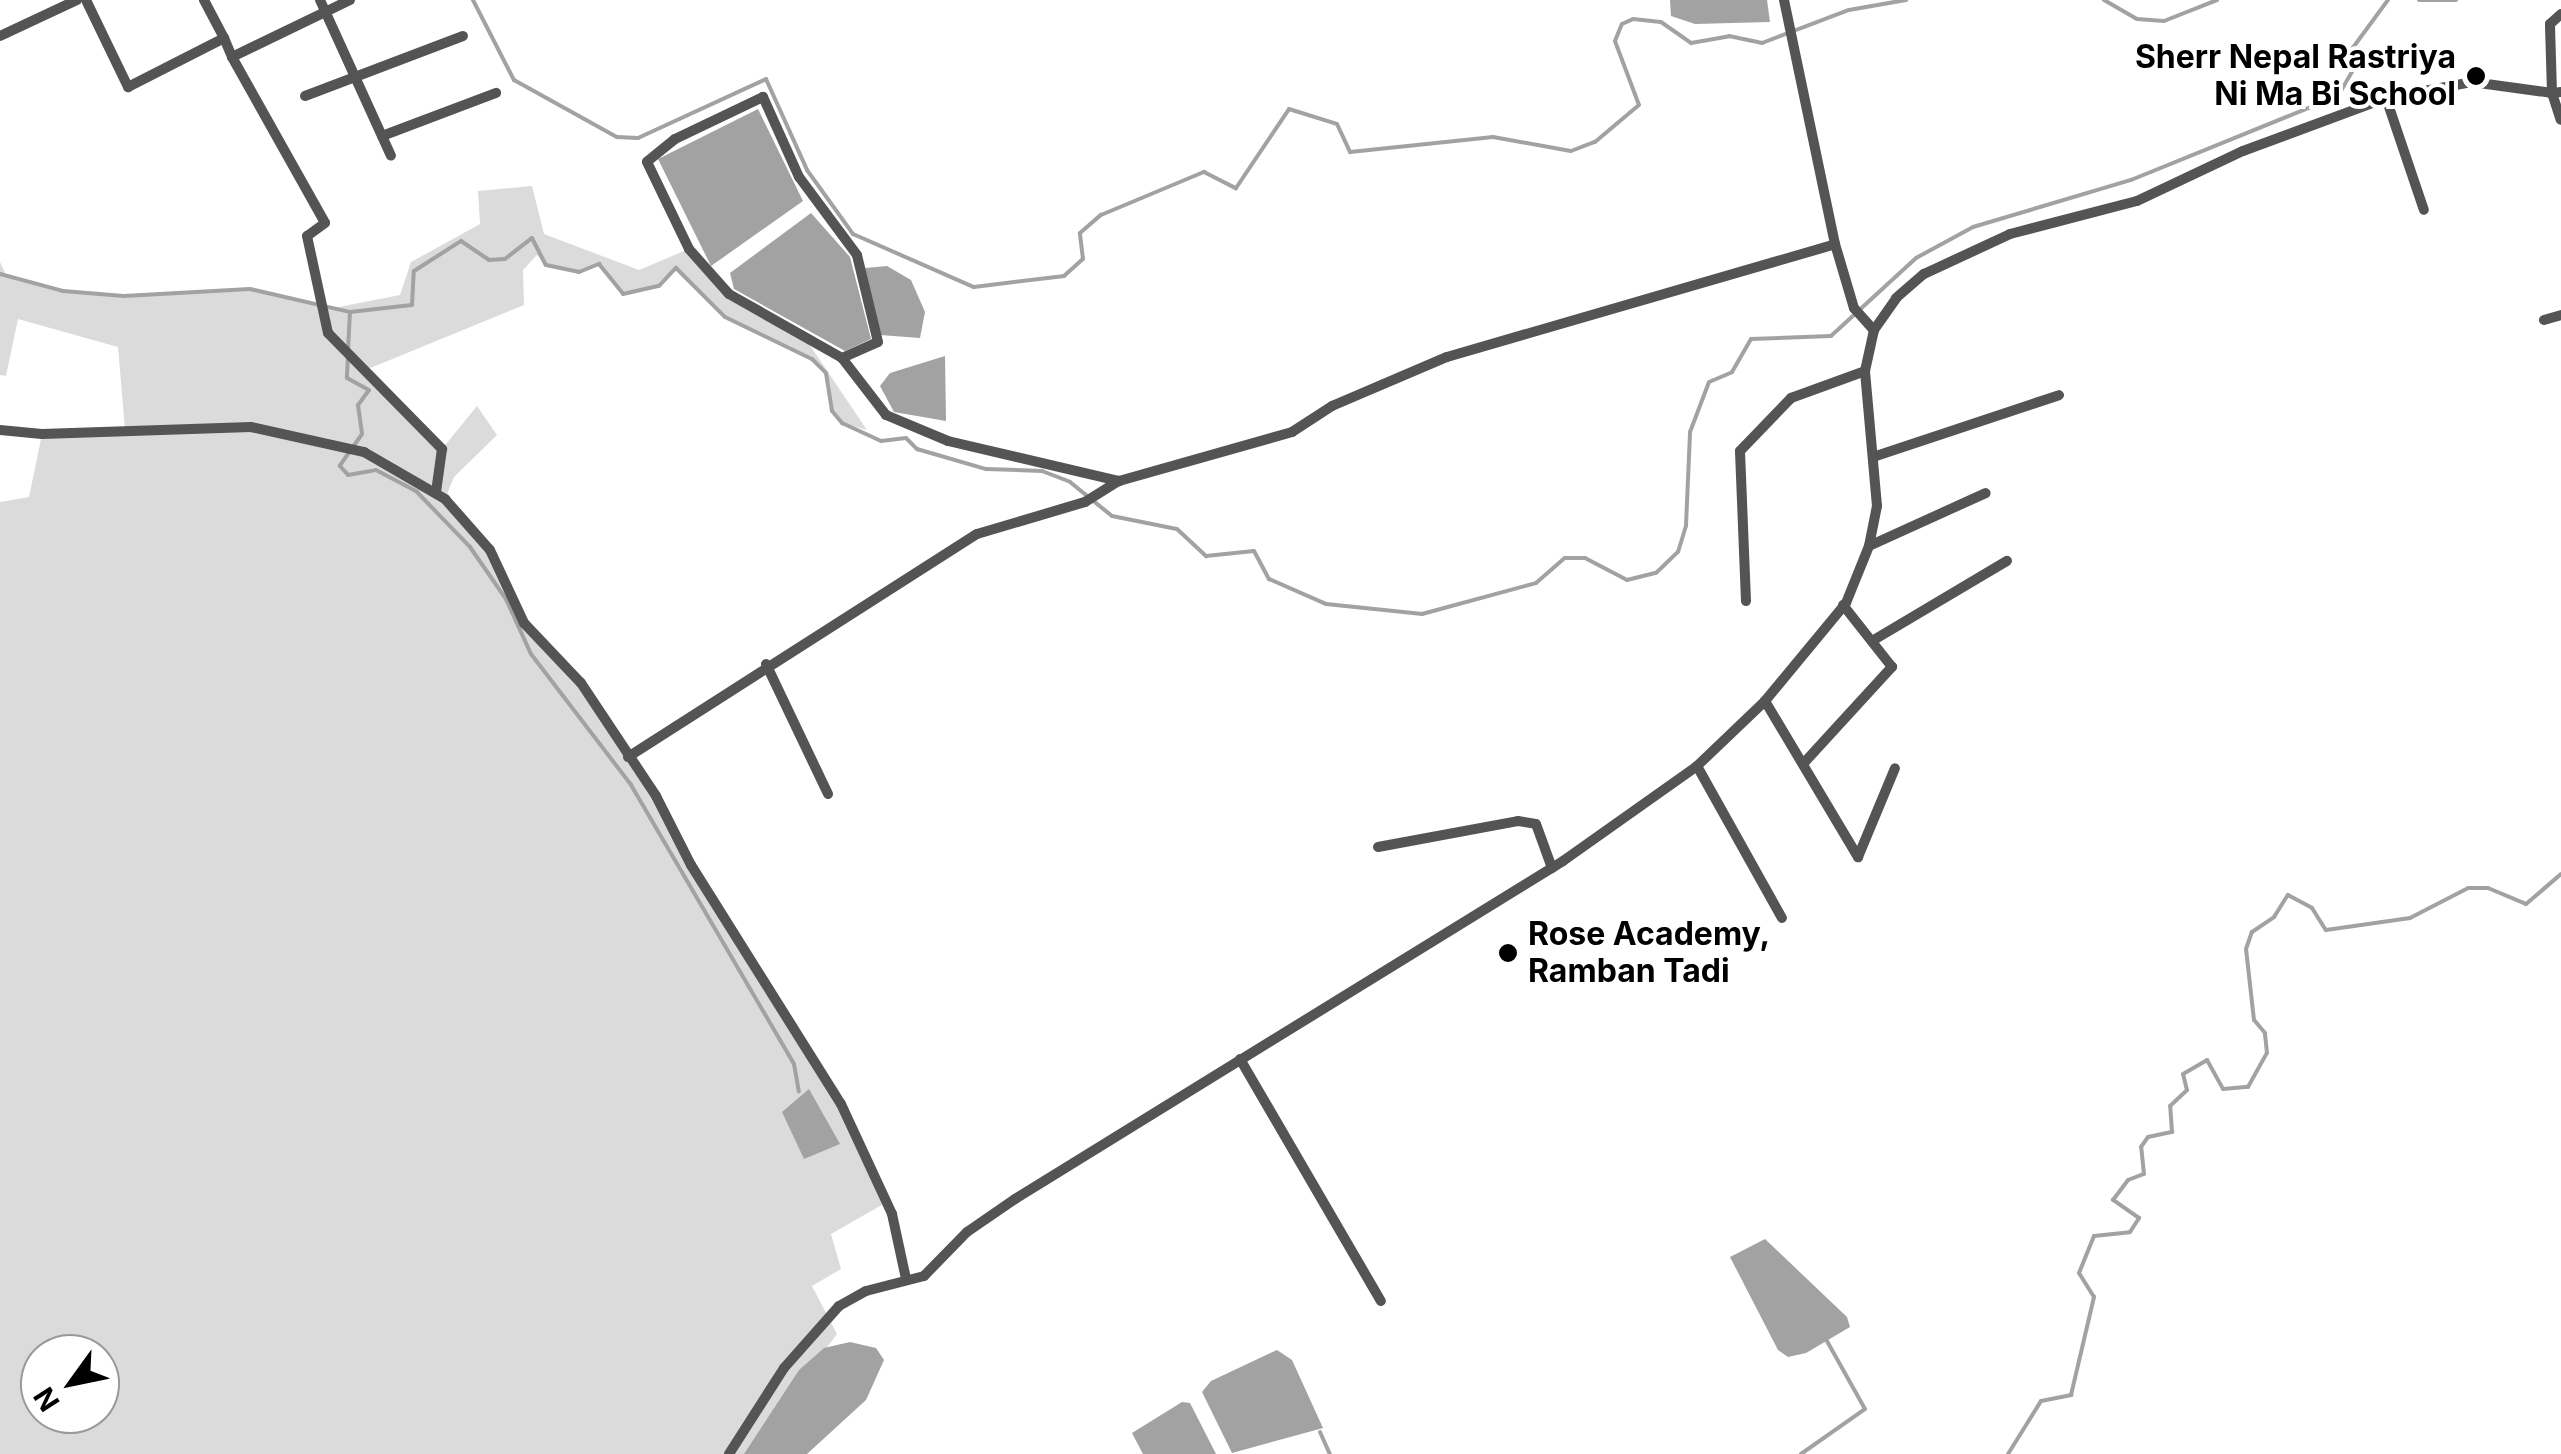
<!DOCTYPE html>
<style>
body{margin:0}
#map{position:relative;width:2561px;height:1454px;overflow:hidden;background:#fff;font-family:Inter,sans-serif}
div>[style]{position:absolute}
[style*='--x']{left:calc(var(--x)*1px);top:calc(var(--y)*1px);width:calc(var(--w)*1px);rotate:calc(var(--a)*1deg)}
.green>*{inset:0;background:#dbdbdb}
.water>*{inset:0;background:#a2a2a2}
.stream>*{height:4px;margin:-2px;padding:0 2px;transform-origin:2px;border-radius:2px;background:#a2a2a2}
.minor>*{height:10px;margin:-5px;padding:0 5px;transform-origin:5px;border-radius:5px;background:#545454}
.dots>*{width:28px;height:28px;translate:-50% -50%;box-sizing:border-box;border:5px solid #fff;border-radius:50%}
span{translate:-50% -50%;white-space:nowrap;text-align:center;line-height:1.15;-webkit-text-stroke:8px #fff;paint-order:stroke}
.poi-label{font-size:32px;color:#000;font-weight:700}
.right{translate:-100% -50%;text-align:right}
.left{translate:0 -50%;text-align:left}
.north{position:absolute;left:20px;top:1334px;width:100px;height:100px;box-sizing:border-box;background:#fff;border:2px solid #999;border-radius:50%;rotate:237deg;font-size:28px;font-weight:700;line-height:40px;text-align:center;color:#000}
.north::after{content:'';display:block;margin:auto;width:35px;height:45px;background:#000;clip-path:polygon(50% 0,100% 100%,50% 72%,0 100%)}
</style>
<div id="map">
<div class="green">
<div style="clip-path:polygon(evenodd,532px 186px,544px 234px,639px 270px,689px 249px,729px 294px,805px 338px,867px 430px,842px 423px,832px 411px,826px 373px,812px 359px,725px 317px,677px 268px,659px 286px,623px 294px,599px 264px,579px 272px,546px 265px,537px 255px,523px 270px,524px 305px,368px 369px,442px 449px,477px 406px,497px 435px,454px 477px,445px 499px,490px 550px,524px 623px,612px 728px,811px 1055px,887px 1202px,831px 1234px,841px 1269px,812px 1286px,837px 1334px,747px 1454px,0 1454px,0 502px,29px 497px,42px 434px,125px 430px,118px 347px,18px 319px,6px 376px,0 375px,0 262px,6px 275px,63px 291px,124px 296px,250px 289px,334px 308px,400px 295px,411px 262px,480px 224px,478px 191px,532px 186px,40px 1354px,100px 1354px,100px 1414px,40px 1414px,40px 1354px)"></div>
</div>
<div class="water">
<div style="clip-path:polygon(1670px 0,1767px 0,1770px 22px,1695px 24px,1671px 16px)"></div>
<div style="clip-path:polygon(758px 109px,803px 201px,711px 266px,658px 159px)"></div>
<div style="clip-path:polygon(811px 213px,850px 257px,871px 339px,845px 351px,734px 289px,730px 273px)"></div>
<div style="clip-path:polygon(887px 266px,911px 280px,925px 312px,920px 338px,880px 335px,865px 268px)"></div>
<div style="clip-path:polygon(945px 356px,946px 421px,894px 412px,880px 386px,890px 373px)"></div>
<div style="clip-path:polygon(809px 1089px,840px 1144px,804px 1159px,782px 1112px)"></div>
<div style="clip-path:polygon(1765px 1239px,1847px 1317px,1850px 1327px,1806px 1353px,1788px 1357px,1778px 1350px,1730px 1257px)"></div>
<div style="clip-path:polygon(850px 1342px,876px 1348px,884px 1360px,866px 1400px,807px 1454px,744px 1454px,799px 1370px,824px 1348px)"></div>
<div style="clip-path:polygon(1277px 1350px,1292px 1360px,1323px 1428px,1232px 1453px,1202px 1392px,1211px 1381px)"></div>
<div style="clip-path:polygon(1182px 1402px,1190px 1403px,1216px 1454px,1143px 1454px,1132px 1433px)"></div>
</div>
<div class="stream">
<div style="--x:473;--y:0;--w:90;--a:62.9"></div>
<div style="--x:514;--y:80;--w:118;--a:29"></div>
<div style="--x:617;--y:137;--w:21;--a:3"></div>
<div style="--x:638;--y:138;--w:141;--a:-24.7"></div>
<div style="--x:766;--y:79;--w:100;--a:65.7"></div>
<div style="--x:807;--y:170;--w:79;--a:54.3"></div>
<div style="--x:853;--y:234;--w:132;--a:23.7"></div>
<div style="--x:974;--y:287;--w:91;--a:-7"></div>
<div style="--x:1064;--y:276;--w:25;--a:-42"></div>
<div style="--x:1083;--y:259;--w:26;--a:-97"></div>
<div style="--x:1080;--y:233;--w:28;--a:-41"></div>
<div style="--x:1101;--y:215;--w:112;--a:-22.7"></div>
<div style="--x:1204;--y:172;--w:36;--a:27"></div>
<div style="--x:1236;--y:188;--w:95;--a:-56.1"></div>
<div style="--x:1289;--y:109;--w:50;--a:17.4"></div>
<div style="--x:1337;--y:124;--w:31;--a:65"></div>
<div style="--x:1350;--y:152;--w:144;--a:-6"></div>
<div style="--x:1493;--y:137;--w:79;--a:10.2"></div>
<div style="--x:1571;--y:151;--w:26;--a:-21"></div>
<div style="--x:1595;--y:142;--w:57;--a:-40.1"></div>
<div style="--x:1639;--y:105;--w:68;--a:-110.6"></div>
<div style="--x:1615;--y:41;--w:18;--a:-68"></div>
<div style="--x:1622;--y:24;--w:12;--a:-24"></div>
<div style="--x:1633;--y:19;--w:28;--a:6"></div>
<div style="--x:1661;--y:22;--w:37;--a:35"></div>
<div style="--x:1691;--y:43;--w:39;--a:-10"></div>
<div style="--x:1729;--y:36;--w:34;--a:12"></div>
<div style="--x:1762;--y:43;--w:93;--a:-20.8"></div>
<div style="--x:1849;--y:10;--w:58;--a:-10"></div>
<div style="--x:2104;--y:0;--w:38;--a:30"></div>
<div style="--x:2137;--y:19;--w:27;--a:4"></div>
<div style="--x:2164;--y:21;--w:57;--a:-21.6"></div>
<div style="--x:2419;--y:0;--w:37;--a:0"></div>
<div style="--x:0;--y:274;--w:65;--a:15.1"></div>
<div style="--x:63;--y:291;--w:61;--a:4.7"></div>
<div style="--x:124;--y:296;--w:126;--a:-3.2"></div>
<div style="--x:250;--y:289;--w:103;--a:13"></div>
<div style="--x:350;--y:312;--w:35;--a:93"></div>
<div style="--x:350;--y:312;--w:62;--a:-6.4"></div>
<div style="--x:412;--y:305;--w:34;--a:-87"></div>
<div style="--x:414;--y:271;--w:56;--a:-32.6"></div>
<div style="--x:461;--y:241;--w:34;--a:34"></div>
<div style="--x:489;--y:260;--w:16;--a:-4"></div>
<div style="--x:505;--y:259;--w:34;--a:-38"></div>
<div style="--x:532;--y:238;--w:30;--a:63"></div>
<div style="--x:546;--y:265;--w:34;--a:12"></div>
<div style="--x:579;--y:272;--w:22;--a:-22"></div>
<div style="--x:599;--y:264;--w:38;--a:51"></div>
<div style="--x:623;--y:294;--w:37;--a:-13"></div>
<div style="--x:659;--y:286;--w:25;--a:-47"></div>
<div style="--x:676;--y:268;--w:69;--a:45"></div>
<div style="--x:725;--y:317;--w:97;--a:25.8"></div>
<div style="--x:812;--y:359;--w:20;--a:45"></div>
<div style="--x:826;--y:373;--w:38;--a:81"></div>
<div style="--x:832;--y:411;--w:16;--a:50"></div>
<div style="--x:842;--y:423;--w:43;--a:24.8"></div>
<div style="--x:881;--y:441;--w:25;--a:-7"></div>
<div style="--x:906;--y:438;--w:16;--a:45"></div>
<div style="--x:917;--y:449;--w:72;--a:16.2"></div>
<div style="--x:986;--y:469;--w:56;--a:2"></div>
<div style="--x:1042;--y:471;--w:30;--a:21"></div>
<div style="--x:1070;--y:482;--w:54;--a:39"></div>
<div style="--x:1112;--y:516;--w:66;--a:11.3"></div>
<div style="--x:1177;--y:529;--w:40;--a:43"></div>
<div style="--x:1206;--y:556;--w:48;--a:-5.9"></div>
<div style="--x:1254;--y:551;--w:32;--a:62"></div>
<div style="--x:1269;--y:579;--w:62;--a:23.7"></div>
<div style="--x:1326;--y:604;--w:97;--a:5.9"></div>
<div style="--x:1422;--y:614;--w:118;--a:-15.2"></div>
<div style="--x:1536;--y:583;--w:38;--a:-41"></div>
<div style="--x:1565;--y:558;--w:20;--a:0"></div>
<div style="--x:1585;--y:558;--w:47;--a:27.6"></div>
<div style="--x:1627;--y:580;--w:30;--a:-14"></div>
<div style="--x:1656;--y:573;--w:30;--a:-44"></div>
<div style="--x:1678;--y:552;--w:28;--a:-73"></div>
<div style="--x:1686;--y:525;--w:93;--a:-87.5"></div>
<div style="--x:1690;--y:432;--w:53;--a:-69.2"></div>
<div style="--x:1709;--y:382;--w:25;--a:-23"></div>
<div style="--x:1732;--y:372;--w:38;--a:-60"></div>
<div style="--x:1751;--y:339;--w:80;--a:-2.1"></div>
<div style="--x:1831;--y:336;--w:115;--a:-42.5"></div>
<div style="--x:1916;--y:258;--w:65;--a:-28.5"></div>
<div style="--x:1973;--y:227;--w:165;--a:-16.6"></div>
<div style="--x:2131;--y:180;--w:223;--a:-22.1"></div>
<div style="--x:2338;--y:96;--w:39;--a:-60"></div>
<div style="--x:2358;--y:62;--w:13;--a:-135"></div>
<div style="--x:2349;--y:53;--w:66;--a:-53.7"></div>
<div style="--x:348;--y:356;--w:22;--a:93"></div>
<div style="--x:347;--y:378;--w:25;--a:29"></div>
<div style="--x:369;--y:390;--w:19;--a:126"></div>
<div style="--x:358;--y:405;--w:29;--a:82"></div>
<div style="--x:362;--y:434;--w:39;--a:125"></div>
<div style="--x:340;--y:466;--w:12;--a:48"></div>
<div style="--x:348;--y:475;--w:28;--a:-10"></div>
<div style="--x:376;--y:470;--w:45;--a:27.7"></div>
<div style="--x:416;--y:491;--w:78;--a:46"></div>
<div style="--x:470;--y:547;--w:63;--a:55.3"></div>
<div style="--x:506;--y:599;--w:60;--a:65.6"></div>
<div style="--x:531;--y:654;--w:165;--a:52.6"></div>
<div style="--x:631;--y:785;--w:323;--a:59.7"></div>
<div style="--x:794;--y:1064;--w:28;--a:80"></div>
<div style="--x:1320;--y:1432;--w:24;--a:66"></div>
<div style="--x:1801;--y:1454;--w:78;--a:-35.1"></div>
<div style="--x:1865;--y:1409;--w:78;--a:-119.2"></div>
<div style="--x:2008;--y:1454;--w:62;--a:-58.1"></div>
<div style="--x:2041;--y:1401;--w:31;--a:-11"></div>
<div style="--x:2071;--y:1395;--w:101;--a:-76.8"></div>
<div style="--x:2094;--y:1297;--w:28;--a:-122"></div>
<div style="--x:2079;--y:1273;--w:40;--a:-68"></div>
<div style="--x:2094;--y:1236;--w:36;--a:-6"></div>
<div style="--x:2130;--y:1232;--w:17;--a:-57"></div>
<div style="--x:2139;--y:1218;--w:32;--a:-145"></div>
<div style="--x:2113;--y:1200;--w:25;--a:-53"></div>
<div style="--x:2128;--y:1180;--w:17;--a:-21"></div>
<div style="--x:2144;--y:1174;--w:27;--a:-96"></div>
<div style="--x:2141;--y:1147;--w:12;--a:-55"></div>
<div style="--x:2148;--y:1137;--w:25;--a:-12"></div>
<div style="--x:2172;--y:1132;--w:26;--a:-94"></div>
<div style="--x:2170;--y:1106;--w:23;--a:-43"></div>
<div style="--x:2187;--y:1090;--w:16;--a:-104"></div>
<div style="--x:2183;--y:1074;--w:28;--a:-30"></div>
<div style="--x:2207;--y:1060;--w:33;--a:61"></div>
<div style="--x:2223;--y:1089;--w:25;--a:-5"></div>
<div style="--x:2248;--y:1087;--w:39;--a:-61"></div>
<div style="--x:2267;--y:1053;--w:20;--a:-96"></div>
<div style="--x:2265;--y:1033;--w:17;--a:-130"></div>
<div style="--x:2254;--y:1020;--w:71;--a:-96.4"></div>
<div style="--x:2246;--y:949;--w:18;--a:-71"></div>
<div style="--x:2252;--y:932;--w:27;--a:-34"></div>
<div style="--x:2274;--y:917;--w:26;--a:-58"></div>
<div style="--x:2288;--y:895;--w:27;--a:28"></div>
<div style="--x:2312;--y:908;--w:26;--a:58"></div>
<div style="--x:2326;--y:930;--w:85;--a:-8.1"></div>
<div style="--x:2410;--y:918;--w:65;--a:-27.3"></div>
<div style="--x:2468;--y:888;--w:20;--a:0"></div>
<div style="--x:2488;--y:888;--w:41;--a:22.8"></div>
<div style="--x:2526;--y:904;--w:46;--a:-40.6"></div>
</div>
<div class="minor">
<div style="--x:86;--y:0;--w:97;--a:64.2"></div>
<div style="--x:128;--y:87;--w:108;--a:-27"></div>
<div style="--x:224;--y:38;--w:43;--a:-117.8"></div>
<div style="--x:320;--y:0;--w:171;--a:65.5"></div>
<div style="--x:1784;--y:0;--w:249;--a:78.2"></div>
<div style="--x:1835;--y:244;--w:67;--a:73.5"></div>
<div style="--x:1854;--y:308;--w:30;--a:48"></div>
<div style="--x:0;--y:36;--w:85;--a:-25.1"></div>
<div style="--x:224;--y:38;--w:21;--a:67"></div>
<div style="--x:232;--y:57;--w:131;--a:-25.8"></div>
<div style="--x:232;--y:57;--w:190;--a:60.7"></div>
<div style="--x:325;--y:223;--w:22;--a:144"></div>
<div style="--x:307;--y:236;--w:99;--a:77.8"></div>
<div style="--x:328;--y:333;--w:163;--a:45.5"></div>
<div style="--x:442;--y:449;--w:43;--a:97.9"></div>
<div style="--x:2561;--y:92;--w:9;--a:174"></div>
<div style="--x:2552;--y:93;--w:28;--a:72"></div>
<div style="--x:305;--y:96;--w:169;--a:-20.8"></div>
<div style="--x:2386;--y:98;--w:118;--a:71.3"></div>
<div style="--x:382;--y:136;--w:122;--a:-20.7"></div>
<div style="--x:2544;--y:320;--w:18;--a:-16"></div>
<div style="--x:842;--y:358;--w:39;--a:-24"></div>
<div style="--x:878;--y:342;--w:89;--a:-103.6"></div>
<div style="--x:857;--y:255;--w:97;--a:-126.6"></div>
<div style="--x:799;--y:177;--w:88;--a:-114.2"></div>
<div style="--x:763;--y:97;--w:98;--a:154.5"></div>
<div style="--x:675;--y:139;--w:36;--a:141"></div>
<div style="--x:647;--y:162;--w:97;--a:64.2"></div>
<div style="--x:689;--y:249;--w:60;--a:48.4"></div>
<div style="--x:729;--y:294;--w:130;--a:29.5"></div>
<div style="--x:842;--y:358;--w:72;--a:52.3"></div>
<div style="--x:886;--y:415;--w:67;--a:22.8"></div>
<div style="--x:948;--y:441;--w:176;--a:13.2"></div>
<div style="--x:0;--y:430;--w:42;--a:5.4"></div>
<div style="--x:42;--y:434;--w:209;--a:-1.9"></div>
<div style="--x:251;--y:427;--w:116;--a:12.5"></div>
<div style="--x:364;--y:452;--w:94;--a:30.1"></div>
<div style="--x:445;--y:499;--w:68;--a:48.6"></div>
<div style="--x:490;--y:550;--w:81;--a:65"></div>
<div style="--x:524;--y:623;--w:83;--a:46.5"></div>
<div style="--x:581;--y:683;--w:136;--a:56.4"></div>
<div style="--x:656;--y:796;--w:77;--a:63.1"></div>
<div style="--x:691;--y:865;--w:282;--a:57.9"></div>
<div style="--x:841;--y:1104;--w:121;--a:65.1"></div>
<div style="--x:892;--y:1214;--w:66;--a:77.8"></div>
<div style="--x:1873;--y:457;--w:196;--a:-18.4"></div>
<div style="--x:1869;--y:546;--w:128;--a:-24.4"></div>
<div style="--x:1746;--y:601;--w:150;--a:-92.3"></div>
<div style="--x:1740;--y:451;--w:74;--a:-46.1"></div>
<div style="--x:1791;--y:398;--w:79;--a:-20"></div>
<div style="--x:1872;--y:641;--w:157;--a:-30.7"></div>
<div style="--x:766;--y:664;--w:144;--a:64.5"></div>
<div style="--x:1765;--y:701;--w:182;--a:59.2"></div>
<div style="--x:1858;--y:857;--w:96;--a:-67.4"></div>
<div style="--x:628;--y:757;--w:414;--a:-32.6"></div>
<div style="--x:977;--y:534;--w:113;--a:-16.5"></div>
<div style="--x:1085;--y:502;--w:40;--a:-32"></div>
<div style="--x:1119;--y:481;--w:180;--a:-15.8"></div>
<div style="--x:1292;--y:432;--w:48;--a:-33"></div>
<div style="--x:1332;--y:406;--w:125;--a:-23.1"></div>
<div style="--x:1447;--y:357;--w:404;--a:-16.2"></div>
<div style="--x:1803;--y:764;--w:132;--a:-47.5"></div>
<div style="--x:1892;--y:667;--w:79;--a:-128.3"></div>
<div style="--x:1697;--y:766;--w:174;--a:60.8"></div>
<div style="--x:1378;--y:847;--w:142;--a:-10.5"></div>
<div style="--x:1518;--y:821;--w:18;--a:9"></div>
<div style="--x:1536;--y:824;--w:47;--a:70"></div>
<div style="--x:1240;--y:1059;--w:280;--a:59.8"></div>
<div style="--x:729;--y:1454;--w:102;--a:-57.4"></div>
<div style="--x:784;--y:1368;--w:83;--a:-48.4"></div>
<div style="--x:839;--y:1306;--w:31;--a:-29"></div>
<div style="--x:866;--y:1291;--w:60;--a:-14.5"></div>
<div style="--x:924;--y:1276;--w:62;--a:-45.7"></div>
<div style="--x:967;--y:1232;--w:58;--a:-34.5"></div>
<div style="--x:1015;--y:1199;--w:644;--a:-31.67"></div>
<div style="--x:1563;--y:861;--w:164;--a:-35.3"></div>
<div style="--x:1697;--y:766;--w:94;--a:-43.7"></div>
<div style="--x:1765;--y:701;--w:127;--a:-50.4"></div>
<div style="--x:1846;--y:603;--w:61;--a:-68"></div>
<div style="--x:1869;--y:546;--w:41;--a:-78.7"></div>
<div style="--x:1877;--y:506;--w:136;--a:-95.1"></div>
<div style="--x:1865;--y:371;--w:42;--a:-77.6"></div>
<div style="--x:1874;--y:330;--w:39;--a:-55"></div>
<div style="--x:1896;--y:298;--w:37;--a:-41"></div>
<div style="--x:1924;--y:274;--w:95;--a:-24.9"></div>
<div style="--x:2010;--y:234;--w:131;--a:-14.6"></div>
<div style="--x:2137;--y:201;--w:117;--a:-25.3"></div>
<div style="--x:2243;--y:151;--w:153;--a:-20.3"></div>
<div style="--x:2386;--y:98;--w:87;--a:-10.5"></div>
<div style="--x:2472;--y:82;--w:81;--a:7.8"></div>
<div style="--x:2552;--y:93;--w:69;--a:-91.7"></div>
<div style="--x:2550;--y:24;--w:15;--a:-42"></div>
</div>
<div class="dots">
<div style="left:2476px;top:76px;background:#000"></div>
<div style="left:1508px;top:953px;background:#000"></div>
</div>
<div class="poi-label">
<span class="right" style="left:2456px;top:76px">Sherr Nepal Rastriya<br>Ni Ma Bi School</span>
<span class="left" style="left:1528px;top:953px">Rose Academy,<br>Ramban Tadi</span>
</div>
<div class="north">N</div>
</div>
